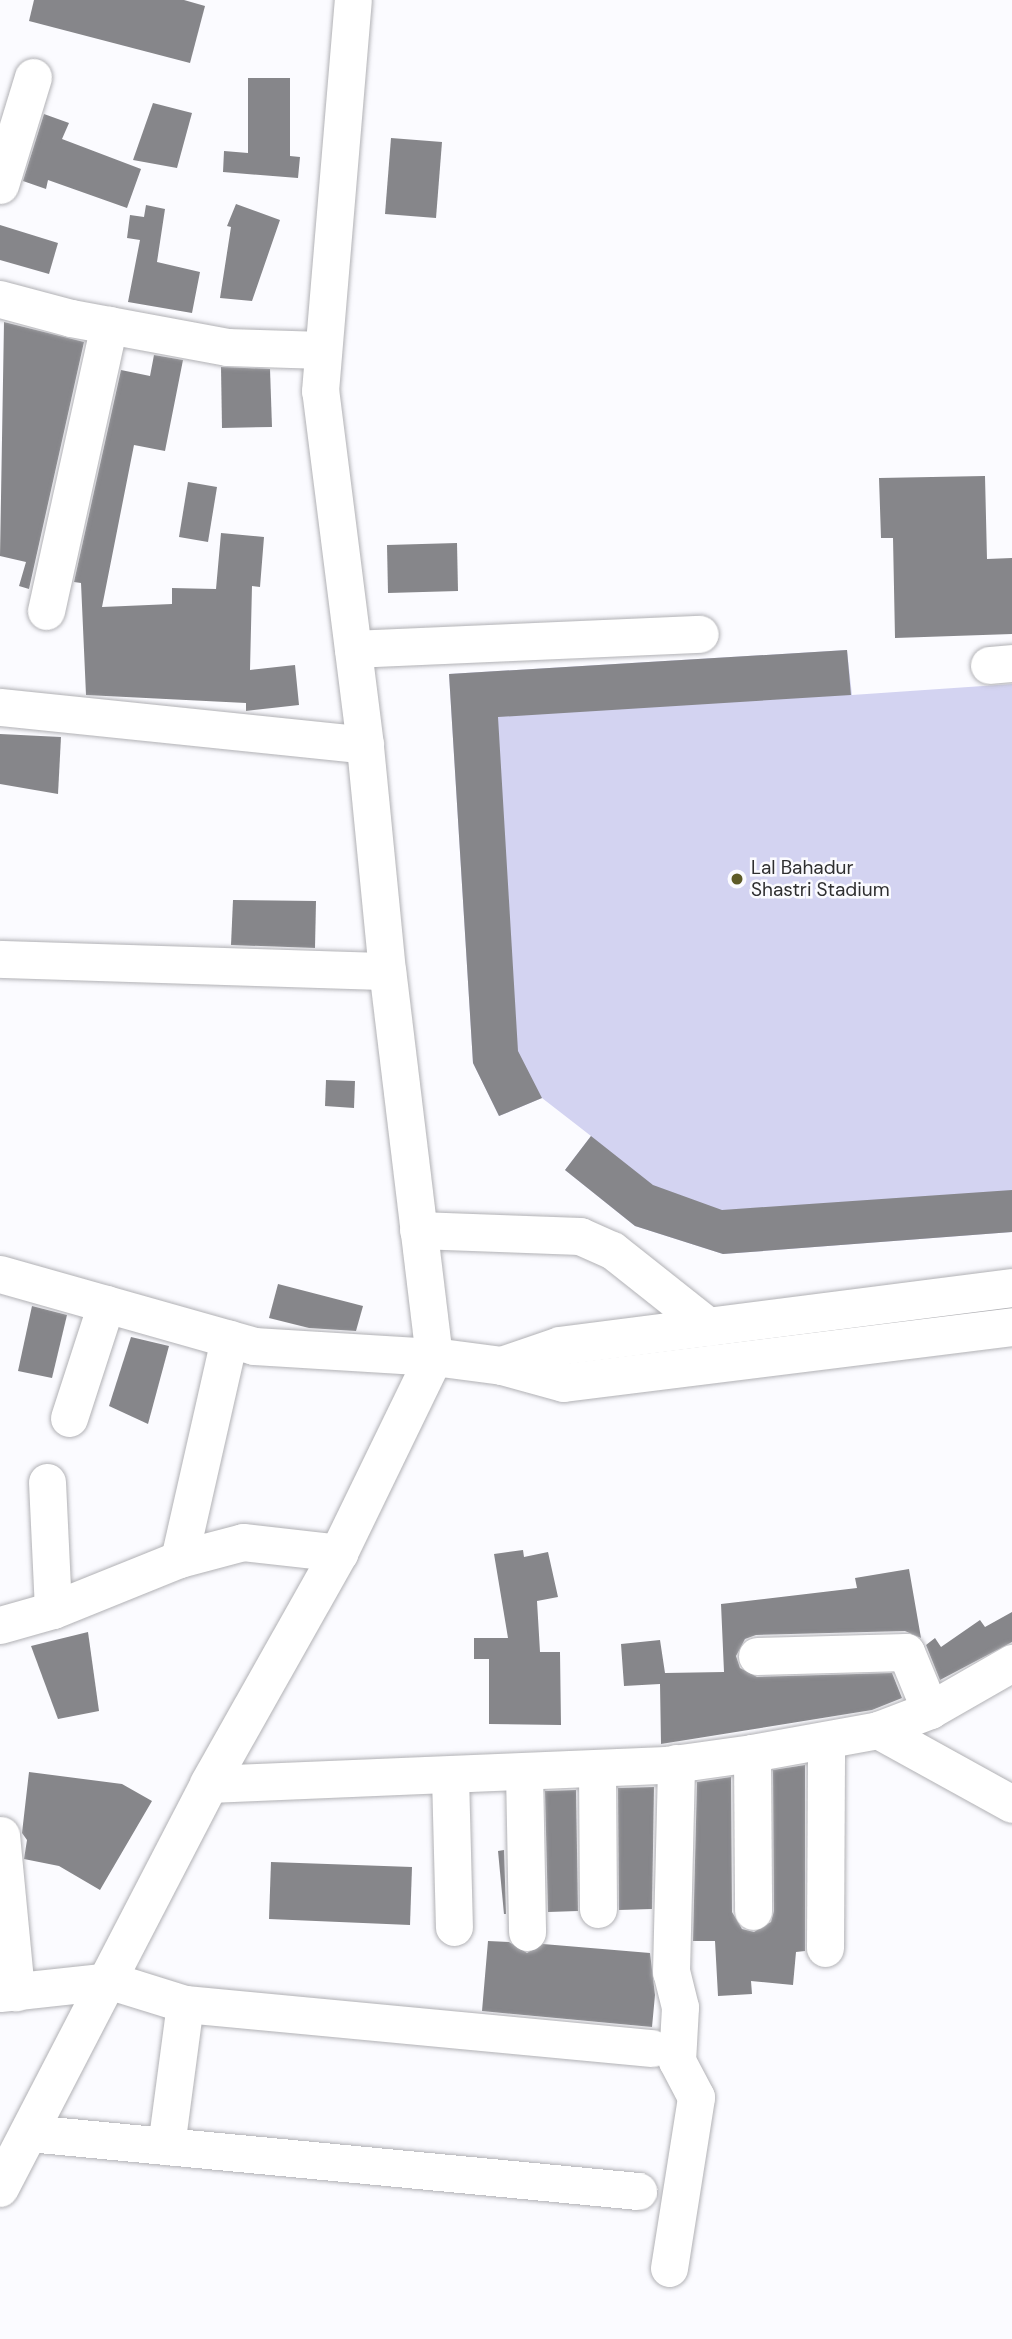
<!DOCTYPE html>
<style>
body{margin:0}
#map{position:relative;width:1012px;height:2339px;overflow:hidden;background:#fbfbff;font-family:"DM Sans",sans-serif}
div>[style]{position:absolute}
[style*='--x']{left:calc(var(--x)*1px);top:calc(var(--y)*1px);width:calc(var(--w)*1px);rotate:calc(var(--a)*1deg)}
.green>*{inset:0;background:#d3d3f1}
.building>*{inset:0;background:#86868a}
.roads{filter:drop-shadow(0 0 2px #b1b1b5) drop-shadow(0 0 2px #b1b1b5)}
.minor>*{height:37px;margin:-18.5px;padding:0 18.5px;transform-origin:18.5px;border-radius:18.5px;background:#fff}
.major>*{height:38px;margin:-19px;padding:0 19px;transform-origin:19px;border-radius:19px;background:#fff}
.dots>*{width:19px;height:19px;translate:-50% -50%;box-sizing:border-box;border:4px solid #fbfbff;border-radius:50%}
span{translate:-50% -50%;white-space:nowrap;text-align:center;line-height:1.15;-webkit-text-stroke:5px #fbfbff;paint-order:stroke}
.poi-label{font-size:19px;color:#2f2f31}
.left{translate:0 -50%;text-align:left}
</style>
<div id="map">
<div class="green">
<div style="clip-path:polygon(847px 650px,852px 695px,1012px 684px,1012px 1232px,723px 1254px,635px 1226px,565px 1170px,591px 1136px,542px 1098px,499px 1116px,473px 1063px,449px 674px)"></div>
</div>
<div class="building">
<div style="clip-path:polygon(34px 0,184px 0,205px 6px,190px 63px,29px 21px)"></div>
<div style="clip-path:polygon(248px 78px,290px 78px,290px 156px,300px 157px,298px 178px,223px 172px,224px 151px,248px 153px)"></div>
<div style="clip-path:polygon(153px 103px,192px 113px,177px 168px,133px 160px)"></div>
<div style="clip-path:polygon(44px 114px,69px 123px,62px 139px,141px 169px,127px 208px,48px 180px,46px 189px,23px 181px)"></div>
<div style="clip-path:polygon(391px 138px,442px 142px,436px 218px,385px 214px)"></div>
<div style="clip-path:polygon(236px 204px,280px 220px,252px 301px,220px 298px,231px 227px,227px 226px)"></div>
<div style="clip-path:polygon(146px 205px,165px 209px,157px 262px,200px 272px,192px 313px,128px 302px,140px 240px,127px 238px,130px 215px,144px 217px)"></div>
<div style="clip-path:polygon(0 225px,58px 243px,49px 274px,0 260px)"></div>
<div style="clip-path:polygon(4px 322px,84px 342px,29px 589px,19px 586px,26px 562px,0 556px)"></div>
<div style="clip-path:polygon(154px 355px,183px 360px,165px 451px,134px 445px,102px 607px,172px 604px,172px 588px,216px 589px,221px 533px,264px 537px,260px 587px,252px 586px,250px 670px,295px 665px,299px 705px,246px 711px,246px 703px,86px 695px,81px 583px,74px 582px,121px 370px,150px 376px)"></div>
<div style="clip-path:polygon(221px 367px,270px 369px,272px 427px,222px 428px)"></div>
<div style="clip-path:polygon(985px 476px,987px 559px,1012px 558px,1012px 634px,895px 638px,893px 538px,881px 538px,879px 478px)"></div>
<div style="clip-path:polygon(188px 482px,217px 487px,208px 542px,179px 537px)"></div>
<div style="clip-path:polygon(457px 543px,458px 591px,388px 593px,387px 545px)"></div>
<div style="clip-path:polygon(847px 650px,851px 695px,498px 717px,518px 1051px,542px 1098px,499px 1116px,473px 1063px,449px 674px)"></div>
<div style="clip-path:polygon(0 734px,61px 737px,58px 794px,0 784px)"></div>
<div style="clip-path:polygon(233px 900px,316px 901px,315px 948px,231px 945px)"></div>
<div style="clip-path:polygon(326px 1080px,355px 1081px,354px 1108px,325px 1106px)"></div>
<div style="clip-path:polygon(591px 1136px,653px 1185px,722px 1210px,1012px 1190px,1012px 1232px,723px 1254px,635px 1226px,565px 1170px)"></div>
<div style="clip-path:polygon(278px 1284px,363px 1306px,356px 1331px,309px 1328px,269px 1318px)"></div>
<div style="clip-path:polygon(32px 1306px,67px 1315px,52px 1378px,18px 1371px)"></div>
<div style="clip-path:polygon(131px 1337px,169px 1346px,148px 1424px,109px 1406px)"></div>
<div style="clip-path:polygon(523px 1550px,524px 1557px,548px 1552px,558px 1597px,537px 1601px,540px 1652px,560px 1652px,561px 1725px,489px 1724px,489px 1659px,474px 1659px,474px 1638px,508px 1638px,494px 1554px)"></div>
<div style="clip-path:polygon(909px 1569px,921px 1638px,905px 1631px,756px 1635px,745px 1639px,736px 1656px,740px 1668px,757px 1677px,892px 1673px,902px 1698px,872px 1710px,661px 1744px,660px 1684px,624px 1686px,621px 1644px,660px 1640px,665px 1673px,724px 1672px,721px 1604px,857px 1588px,855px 1578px)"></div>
<div style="clip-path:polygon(1012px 1612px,1012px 1642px,940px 1680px,926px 1645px,935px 1638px,941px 1647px,980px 1620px,985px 1627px)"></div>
<div style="clip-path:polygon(88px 1632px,99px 1711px,58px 1719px,31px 1646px)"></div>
<div style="clip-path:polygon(805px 1765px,805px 1951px,796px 1952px,793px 1985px,751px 1981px,752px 1994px,718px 1996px,715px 1941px,693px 1941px,697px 1782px,731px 1777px,732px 1912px,742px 1929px,754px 1932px,771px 1922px,774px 1911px,773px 1770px)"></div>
<div style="clip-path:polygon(29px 1772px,122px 1784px,152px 1801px,100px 1890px,59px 1866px,24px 1859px,27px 1840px,22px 1833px)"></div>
<div style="clip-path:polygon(654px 1787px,652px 1909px,619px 1910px,618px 1788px)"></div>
<div style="clip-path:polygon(576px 1790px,578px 1911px,548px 1912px,545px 1791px)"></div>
<div style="clip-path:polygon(504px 1850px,506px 1914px,504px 1914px,498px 1851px)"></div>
<div style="clip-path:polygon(271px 1862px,412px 1867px,410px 1925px,269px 1919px)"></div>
<div style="clip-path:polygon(488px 1941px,509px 1942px,527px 1953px,543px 1944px,650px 1953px,655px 1995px,652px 2027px,482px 2011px)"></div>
</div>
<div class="roads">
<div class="minor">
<div style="--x:0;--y:185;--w:113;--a:-73"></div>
<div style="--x:0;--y:299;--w:73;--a:15"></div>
<div style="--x:71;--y:318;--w:159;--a:10.5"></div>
<div style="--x:227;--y:347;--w:96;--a:1.8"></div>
<div style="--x:46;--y:611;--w:293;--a:-77.6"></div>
<div style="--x:353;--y:649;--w:347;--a:-2.5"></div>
<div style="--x:989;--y:665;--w:23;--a:-5"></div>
<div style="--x:0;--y:707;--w:367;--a:5.9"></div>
<div style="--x:0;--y:959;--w:387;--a:1.8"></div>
<div style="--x:418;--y:1230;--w:162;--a:2.1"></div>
<div style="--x:580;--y:1236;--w:35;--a:24"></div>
<div style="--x:612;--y:1250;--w:124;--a:38.4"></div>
<div style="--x:0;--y:1274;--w:264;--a:15.8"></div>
<div style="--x:254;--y:1346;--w:180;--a:3.5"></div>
<div style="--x:434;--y:1357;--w:389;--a:-96.9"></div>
<div style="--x:387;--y:971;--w:227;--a:-95.6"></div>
<div style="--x:365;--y:745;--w:357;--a:-97.2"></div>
<div style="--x:320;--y:391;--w:392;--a:-85.2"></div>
<div style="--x:69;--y:1418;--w:120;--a:-72"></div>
<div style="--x:47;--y:1482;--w:128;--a:87.3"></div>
<div style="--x:179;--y:1559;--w:226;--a:-77.2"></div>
<div style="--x:0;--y:1625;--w:55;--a:-15.8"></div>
<div style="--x:53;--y:1610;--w:136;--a:-22"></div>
<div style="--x:179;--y:1559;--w:66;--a:-14.9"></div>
<div style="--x:243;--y:1542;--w:97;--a:6.5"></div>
<div style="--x:757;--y:1656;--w:149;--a:-1.5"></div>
<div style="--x:906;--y:1652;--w:63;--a:67.5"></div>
<div style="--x:878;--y:1730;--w:153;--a:28.9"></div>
<div style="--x:752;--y:1753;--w:158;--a:89.6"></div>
<div style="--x:597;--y:1768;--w:141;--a:89.6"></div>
<div style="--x:524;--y:1772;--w:160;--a:88.9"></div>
<div style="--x:450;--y:1776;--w:151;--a:88.5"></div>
<div style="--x:209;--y:1784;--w:457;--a:-2.4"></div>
<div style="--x:666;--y:1765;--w:87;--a:-7.9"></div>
<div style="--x:752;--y:1753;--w:128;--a:-10.3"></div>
<div style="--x:878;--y:1730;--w:56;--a:-21"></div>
<div style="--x:930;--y:1710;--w:95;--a:-29.8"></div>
<div style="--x:1;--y:1835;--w:158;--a:84.5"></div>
<div style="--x:825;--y:1948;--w:208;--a:-89.7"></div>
<div style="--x:0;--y:1993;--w:112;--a:-6.2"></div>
<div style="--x:111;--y:1981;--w:77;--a:17.3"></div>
<div style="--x:29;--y:2133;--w:612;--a:5.44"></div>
<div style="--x:166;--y:2146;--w:143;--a:-82.4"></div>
<div style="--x:185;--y:2004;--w:469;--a:5.4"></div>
<div style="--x:669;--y:2268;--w:173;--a:-81"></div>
<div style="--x:696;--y:2097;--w:41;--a:-117.8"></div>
<div style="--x:677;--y:2061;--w:54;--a:-86.8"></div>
<div style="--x:680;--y:2007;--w:36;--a:-104"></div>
<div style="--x:671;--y:1972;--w:209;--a:-88.6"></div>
</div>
<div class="major">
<div style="--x:502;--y:1366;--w:61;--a:-19"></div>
<div style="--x:560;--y:1346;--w:456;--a:-7.3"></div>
<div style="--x:0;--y:2188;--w:455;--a:-62.6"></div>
<div style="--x:209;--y:1784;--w:265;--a:-60.6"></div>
<div style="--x:339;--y:1553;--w:218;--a:-64.1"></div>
<div style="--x:434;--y:1357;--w:69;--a:7.5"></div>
<div style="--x:502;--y:1366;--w:64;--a:15.3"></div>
<div style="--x:564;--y:1383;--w:451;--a:-7.1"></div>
</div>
</div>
<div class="dots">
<div style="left:737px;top:879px;background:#5d5a27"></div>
</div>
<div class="poi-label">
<span class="left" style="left:751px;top:879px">Lal Bahadur<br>Shastri Stadium</span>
</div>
</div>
